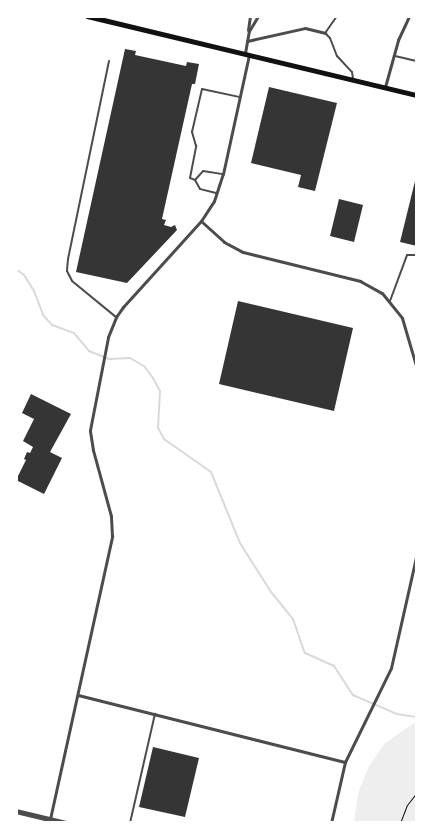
<!DOCTYPE html>
<style>
body{margin:0}
#map{position:relative;width:433px;height:839px;overflow:hidden;background:#fff;font-family:Helvetica,sans-serif}
div>[style]{position:absolute}
[style*='--x']{left:calc(var(--x)*1px);top:calc(var(--y)*1px);width:calc(var(--w)*1px);rotate:calc(var(--a)*1deg)}
.green>*{inset:0;background:#eee}
.stream>*{height:2px;margin:-1px;padding:0 1px;transform-origin:1px;border-radius:1px;background:#d9d9d9}
.building>*{inset:0;background:#353535}
.path>*{height:1px;margin:-0.5px;padding:0 0.5px;transform-origin:0.5px;border-radius:0.5px;background:#111}
.service>*{height:2px;margin:-1px;padding:0 1px;transform-origin:1px;border-radius:1px;background:#4c4c4c}
.minor>*{height:3px;margin:-1.5px;padding:0 1.5px;transform-origin:1.5px;border-radius:1.5px;background:#4c4c4c}
.tertiary>*{height:4.5px;margin:-2.25px;padding:0 2.25px;transform-origin:2.25px;border-radius:2.25px;background:#4c4c4c}
.secondary>*{height:5px;margin:-2.5px;padding:0 2.5px;transform-origin:2.5px;border-radius:2.5px;background:#111}
span{translate:-50% -50%;white-space:nowrap;text-align:center;line-height:1.15;-webkit-text-stroke:4px #fff;paint-order:stroke}
.frame{position:absolute;inset:0;border:18px solid #fff;pointer-events:none}
</style>
<div id="map">
<div class="green">
<div style="clip-path:polygon(417px 721px,417px 823px,354px 823px,358px 793px,369px 766px,385px 743px)"></div>
</div>
<div class="stream">
<div style="--x:16;--y:269;--w:10;--a:37"></div>
<div style="--x:24;--y:275;--w:19;--a:58"></div>
<div style="--x:34;--y:291;--w:26;--a:69"></div>
<div style="--x:43;--y:315;--w:13;--a:48"></div>
<div style="--x:52;--y:325;--w:23;--a:20"></div>
<div style="--x:74;--y:333;--w:23;--a:50"></div>
<div style="--x:89;--y:351;--w:22;--a:22"></div>
<div style="--x:109;--y:359;--w:21;--a:-3"></div>
<div style="--x:130;--y:358;--w:16;--a:30"></div>
<div style="--x:144;--y:366;--w:15;--a:53"></div>
<div style="--x:153;--y:378;--w:15;--a:62"></div>
<div style="--x:160;--y:391;--w:37;--a:93"></div>
<div style="--x:158;--y:428;--w:13;--a:61"></div>
<div style="--x:164;--y:439;--w:57;--a:35.1"></div>
<div style="--x:211;--y:472;--w:77;--a:67.8"></div>
<div style="--x:240;--y:543;--w:58;--a:57.7"></div>
<div style="--x:271;--y:592;--w:35;--a:51"></div>
<div style="--x:293;--y:619;--w:36;--a:71"></div>
<div style="--x:305;--y:653;--w:32;--a:24"></div>
<div style="--x:334;--y:666;--w:35;--a:57"></div>
<div style="--x:353;--y:695;--w:48;--a:23.4"></div>
<div style="--x:397;--y:714;--w:20;--a:9"></div>
</div>
<div class="building">
<div style="clip-path:polygon(125px 49px,136px 51px,135px 55px,186px 66px,187px 62px,199px 64px,195px 84px,192px 84px,162px 219px,166px 220px,164px 225px,171px 227px,175px 225px,177px 230px,127px 283px,76px 272px)"></div>
<div style="clip-path:polygon(269px 87px,337px 103px,315px 191px,298px 187px,301px 175px,251px 163px)"></div>
<div style="clip-path:polygon(417px 173px,417px 246px,400px 242px)"></div>
<div style="clip-path:polygon(339px 199px,363px 205px,354px 242px,330px 236px)"></div>
<div style="clip-path:polygon(238px 301px,353px 328px,334px 411px,219px 384px)"></div>
<div style="clip-path:polygon(31px 394px,71px 414px,50px 452px,62px 458px,44px 494px,16px 480px,26px 460px,24px 459px,27px 452px,30px 453px,33px 447px,23px 441px,34px 419px,22px 413px)"></div>
<div style="clip-path:polygon(153px 747px,199px 758px,185px 817px,139px 807px)"></div>
</div>
<div class="path">
<div style="--x:400;--y:823;--w:19;--a:-69"></div>
<div style="--x:407;--y:805;--w:16;--a:-52"></div>
</div>
<div class="service">
<div style="--x:337;--y:16;--w:21;--a:125"></div>
<div style="--x:325;--y:33;--w:7;--a:45"></div>
<div style="--x:330;--y:38;--w:19;--a:69"></div>
<div style="--x:337;--y:56;--w:22;--a:47"></div>
<div style="--x:352;--y:72;--w:6;--a:81"></div>
<div style="--x:395;--y:56;--w:23;--a:13"></div>
<div style="--x:109;--y:61;--w:202;--a:101.7"></div>
<div style="--x:68;--y:259;--w:12;--a:95"></div>
<div style="--x:67;--y:271;--w:11;--a:63"></div>
<div style="--x:72;--y:281;--w:57;--a:39.3"></div>
<div style="--x:195;--y:180;--w:12;--a:-48"></div>
<div style="--x:203;--y:171;--w:20;--a:9"></div>
<div style="--x:216;--y:193;--w:16;--a:-166"></div>
<div style="--x:200;--y:189;--w:10;--a:-119"></div>
<div style="--x:195;--y:180;--w:5;--a:-158"></div>
<div style="--x:190;--y:178;--w:33;--a:-79"></div>
<div style="--x:196;--y:146;--w:15;--a:-106"></div>
<div style="--x:192;--y:132;--w:44;--a:-76.9"></div>
<div style="--x:202;--y:89;--w:39;--a:12"></div>
<div style="--x:390;--y:301;--w:49;--a:-69.7"></div>
<div style="--x:407;--y:255;--w:10;--a:0"></div>
<div style="--x:130;--y:823;--w:112;--a:-77.1"></div>
</div>
<div class="minor">
<div style="--x:248;--y:30;--w:14;--a:-82"></div>
<div style="--x:247;--y:41;--w:59;--a:-12.6"></div>
<div style="--x:305;--y:28;--w:21;--a:14"></div>
<div style="--x:245;--y:53;--w:22;--a:-80"></div>
<div style="--x:249;--y:31;--w:17;--a:-59"></div>
<div style="--x:385;--y:87;--w:49;--a:-74.5"></div>
<div style="--x:398;--y:40;--w:26;--a:-65"></div>
<div style="--x:201;--y:221;--w:31;--a:42"></div>
<div style="--x:224;--y:242;--w:21;--a:28"></div>
<div style="--x:243;--y:252;--w:121;--a:13.9"></div>
<div style="--x:360;--y:281;--w:25;--a:29"></div>
<div style="--x:382;--y:293;--w:32;--a:51"></div>
<div style="--x:402;--y:318;--w:53;--a:73.6"></div>
<div style="--x:78;--y:695;--w:275;--a:14.1"></div>
<div style="--x:50;--y:819;--w:290;--a:-77.6"></div>
<div style="--x:112;--y:536;--w:20;--a:-93"></div>
<div style="--x:111;--y:516;--w:68;--a:-105.3"></div>
<div style="--x:93;--y:450;--w:20;--a:-99"></div>
<div style="--x:90;--y:430;--w:95;--a:-79"></div>
<div style="--x:108;--y:337;--w:22;--a:-68"></div>
<div style="--x:116;--y:317;--w:12;--a:-55"></div>
<div style="--x:123;--y:307;--w:116;--a:-47.8"></div>
<div style="--x:201;--y:221;--w:24;--a:-57"></div>
<div style="--x:214;--y:201;--w:28;--a:-72"></div>
<div style="--x:223;--y:174;--w:122;--a:-77.7"></div>
<div style="--x:331;--y:823;--w:63;--a:-77.1"></div>
<div style="--x:345;--y:762;--w:105;--a:-63.9"></div>
<div style="--x:391;--y:668;--w:118;--a:-77.3"></div>
</div>
<div class="tertiary">
<div style="--x:16;--y:811;--w:51;--a:13.5"></div>
</div>
<div class="secondary">
<div style="--x:87;--y:16;--w:339;--a:13.5"></div>
</div>
<div class="frame"></div>
</div>
